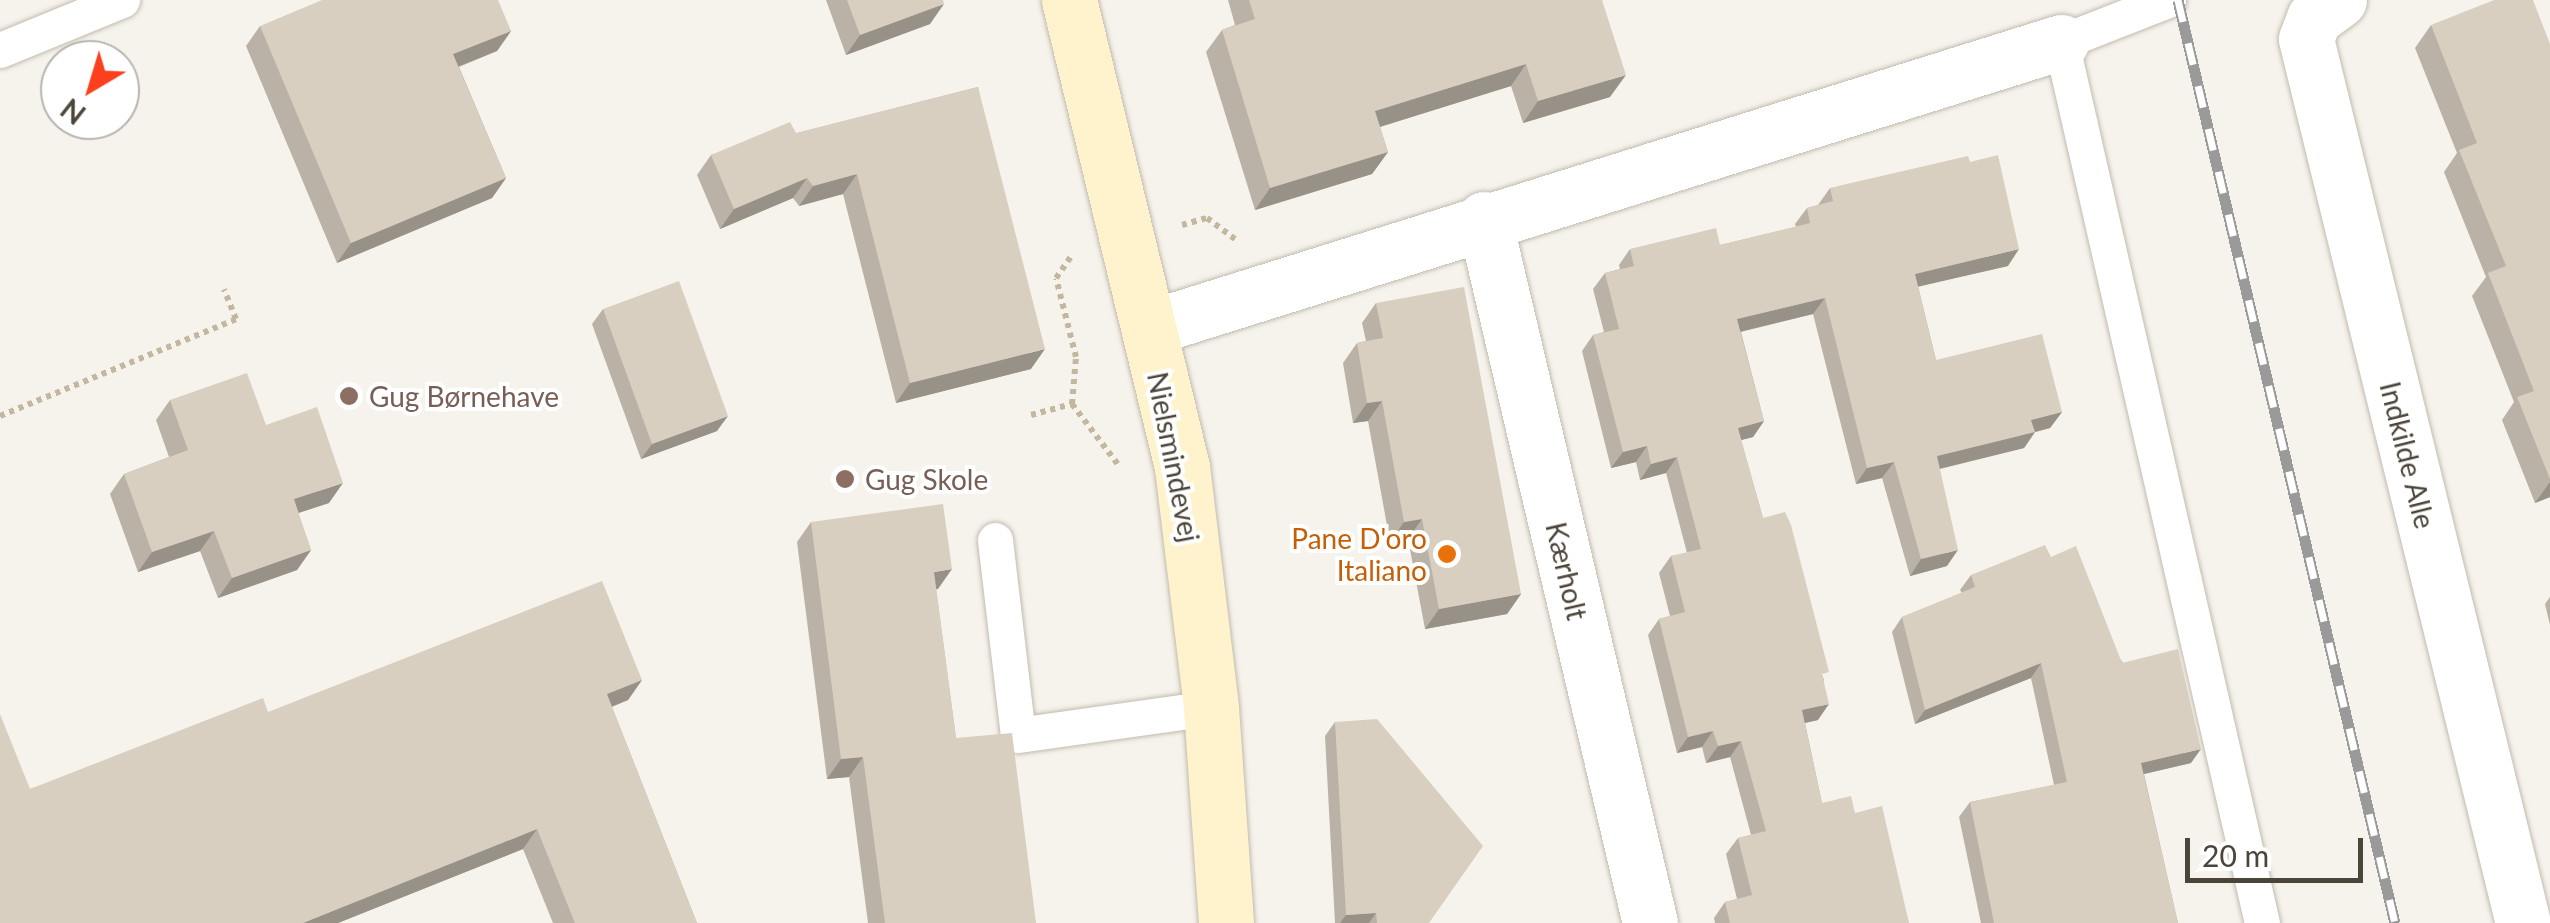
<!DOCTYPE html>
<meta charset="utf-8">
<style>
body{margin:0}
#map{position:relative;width:2550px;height:923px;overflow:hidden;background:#f6f3ec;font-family:Lato,sans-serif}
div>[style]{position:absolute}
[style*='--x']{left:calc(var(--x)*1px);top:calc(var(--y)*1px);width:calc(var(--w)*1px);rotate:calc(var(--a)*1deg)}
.path>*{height:6px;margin-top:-3px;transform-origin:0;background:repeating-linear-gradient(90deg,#c4b79f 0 5px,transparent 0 10px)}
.roads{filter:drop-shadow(0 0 2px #c2bbae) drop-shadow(0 0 2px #c2bbae)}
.lane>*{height:35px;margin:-17.5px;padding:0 17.5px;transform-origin:17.5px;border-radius:17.5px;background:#fff}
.street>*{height:55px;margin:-27.5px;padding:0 27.5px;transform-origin:27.5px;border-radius:27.5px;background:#fff}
.secondary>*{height:55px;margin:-27.5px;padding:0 27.5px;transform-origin:27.5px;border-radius:27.5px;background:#fff3cd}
.rail>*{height:11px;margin-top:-5.5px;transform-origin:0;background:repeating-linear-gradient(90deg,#fff 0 22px,#9a9a9a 0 44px);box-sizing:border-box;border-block:2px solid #9a9a9a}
.wall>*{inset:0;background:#bab2a6}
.shaded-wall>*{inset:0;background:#979187}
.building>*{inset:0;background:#d8cfc1}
.dots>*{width:28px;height:28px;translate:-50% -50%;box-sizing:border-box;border:5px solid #fff;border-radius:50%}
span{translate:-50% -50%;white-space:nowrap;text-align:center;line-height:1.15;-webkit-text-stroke:8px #fff;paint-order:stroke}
.education-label{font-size:28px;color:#785e54}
.left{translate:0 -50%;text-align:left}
.street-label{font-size:28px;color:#4b4439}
.food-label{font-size:28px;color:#c56008}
.right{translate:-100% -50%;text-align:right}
.north{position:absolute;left:40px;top:40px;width:100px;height:100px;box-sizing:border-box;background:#fff;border:2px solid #b7b4b0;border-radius:50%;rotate:218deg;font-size:28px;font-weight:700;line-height:40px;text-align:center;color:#4b4439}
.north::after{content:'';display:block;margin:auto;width:35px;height:45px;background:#fc3f1d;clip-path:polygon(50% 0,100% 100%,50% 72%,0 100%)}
.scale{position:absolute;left:2185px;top:838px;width:178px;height:45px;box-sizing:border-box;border:5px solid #4b4439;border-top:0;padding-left:12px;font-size:30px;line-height:35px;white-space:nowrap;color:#4b4439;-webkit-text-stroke:8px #fff;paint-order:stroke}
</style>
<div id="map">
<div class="path">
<div style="--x:1182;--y:225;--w:26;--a:-16"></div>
<div style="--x:1207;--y:218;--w:36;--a:37"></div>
<div style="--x:1072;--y:404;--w:79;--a:52.7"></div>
<div style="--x:1031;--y:415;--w:42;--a:-15"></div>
<div style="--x:1072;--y:404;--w:47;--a:-85.1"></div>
<div style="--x:1076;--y:357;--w:81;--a:-104.2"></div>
<div style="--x:1056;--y:278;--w:29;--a:-55"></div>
<div style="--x:0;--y:416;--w:255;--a:-22.3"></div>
<div style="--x:236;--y:319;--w:32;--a:-112"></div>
</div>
<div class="roads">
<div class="lane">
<div style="--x:2168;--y:0;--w:115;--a:158.6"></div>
<div style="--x:2061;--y:42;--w:904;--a:77.15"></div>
<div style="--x:0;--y:50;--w:132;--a:-22.3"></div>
<div style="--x:995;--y:540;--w:196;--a:83.3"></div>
<div style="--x:1018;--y:735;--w:195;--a:-8"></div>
</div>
<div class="street">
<div style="--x:2339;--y:0;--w:31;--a:144"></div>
<div style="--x:2314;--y:18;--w:22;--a:111"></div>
<div style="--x:2306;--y:39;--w:910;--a:76.21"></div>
<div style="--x:1484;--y:219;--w:723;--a:76.73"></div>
<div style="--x:1149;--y:328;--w:956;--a:-17.41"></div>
</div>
<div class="secondary">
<div style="--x:1069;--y:0;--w:480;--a:76.4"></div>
<div style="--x:1182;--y:467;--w:243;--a:83.1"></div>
<div style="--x:1211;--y:708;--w:216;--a:86"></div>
</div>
</div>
<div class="rail">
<div style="--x:2178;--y:0;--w:948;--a:76.77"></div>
</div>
<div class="wall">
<div style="clip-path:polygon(826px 0,943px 0,930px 24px,846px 55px)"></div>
<div style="clip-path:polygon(1228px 0,1602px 0,1610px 97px,1523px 123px,1511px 86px,1380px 127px,1388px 152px,1372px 174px,1255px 210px,1206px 52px,1222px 30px,1235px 25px)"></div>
<div style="clip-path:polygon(2431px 25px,2550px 44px,2550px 497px,2535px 503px,2502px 420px,2514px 402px,2472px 296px,2486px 277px,2444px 172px,2457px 153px,2415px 48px)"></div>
<div style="clip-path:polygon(260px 26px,511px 31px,497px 51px,459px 67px,506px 178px,492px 198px,337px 263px,246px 46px)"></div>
<div style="clip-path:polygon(978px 87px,1031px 369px,896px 403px,843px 194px,799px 206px,793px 198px,720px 229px,697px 175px,711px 155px)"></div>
<div style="clip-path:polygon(1830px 188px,2008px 266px,1918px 286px,1936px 360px,2062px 412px,2050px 428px,2035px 432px,2024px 448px,1940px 469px,1947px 566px,1910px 576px,1882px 478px,1856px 484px,1813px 314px,1741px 332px,1764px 421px,1753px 437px,1741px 440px,1763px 518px,1824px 680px,1818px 720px,1805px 723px,1822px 803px,1855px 813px,1909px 923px,1715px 923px,1714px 918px,1725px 902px,1737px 899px,1726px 854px,1738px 838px,1751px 835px,1730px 757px,1706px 763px,1702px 747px,1677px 753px,1648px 635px,1659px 619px,1670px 616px,1659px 573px,1671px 556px,1687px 553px,1666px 473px,1640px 480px,1636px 462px,1611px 468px,1582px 351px,1593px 335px,1604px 332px,1593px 289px,1605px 273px,1620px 269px,1619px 265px,1630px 249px,1720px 245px,1796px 227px,1795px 224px,1807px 208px,1818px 205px)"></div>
<div style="clip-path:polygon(1376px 303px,1521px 594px,1507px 614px,1425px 629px,1408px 539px,1390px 542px,1368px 421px,1353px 423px,1343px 363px,1357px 343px,1366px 341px,1362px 323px)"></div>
<div style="clip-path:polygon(603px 309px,717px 431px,641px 459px,592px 324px)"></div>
<div style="clip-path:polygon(170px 400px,266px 425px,329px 503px,298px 513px,311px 550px,297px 570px,218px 598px,200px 551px,138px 572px,110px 494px,124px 474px,169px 457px,156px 420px)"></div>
<div style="clip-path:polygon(811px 522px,938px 589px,936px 589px,956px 738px,1036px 923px,868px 923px,849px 777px,827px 779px,797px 542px)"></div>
<div style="clip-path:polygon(2051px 557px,2191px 763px,2144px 774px,2178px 923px,1981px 923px,1959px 817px,1970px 802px,2054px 785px,2031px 678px,1915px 724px,1892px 632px,1902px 617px,1962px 593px,1960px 590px,1971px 575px)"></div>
<div style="clip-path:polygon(2550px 597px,2550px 625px,2545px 604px)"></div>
<div style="clip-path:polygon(642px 680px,628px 700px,612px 707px,697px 923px,553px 923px,523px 849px,338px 923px,0 923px,30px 789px,268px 712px)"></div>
<div style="clip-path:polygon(1335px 722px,1429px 923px,1335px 923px,1325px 736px)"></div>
</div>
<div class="shaded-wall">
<div style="clip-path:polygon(944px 4px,930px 24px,846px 55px,860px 35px)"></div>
<div style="clip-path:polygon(511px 31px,497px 51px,439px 74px,453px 54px)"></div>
<div style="clip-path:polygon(1526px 64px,1511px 86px,1360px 133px,1375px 111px)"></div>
<div style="clip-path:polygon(1626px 75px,1610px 97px,1523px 123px,1538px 101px)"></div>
<div style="clip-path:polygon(1388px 152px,1372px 174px,1255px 210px,1270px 188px)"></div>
<div style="clip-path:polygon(857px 174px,843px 194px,799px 206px,813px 186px)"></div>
<div style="clip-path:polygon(506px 178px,492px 198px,337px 263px,351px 243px)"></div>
<div style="clip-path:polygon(807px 178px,793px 198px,720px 229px,734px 209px)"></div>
<div style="clip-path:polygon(2019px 249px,2008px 266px,1904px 290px,1915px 274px)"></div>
<div style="clip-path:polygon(1825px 298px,1813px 314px,1726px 335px,1737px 319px)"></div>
<div style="clip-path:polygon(1045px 349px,1031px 369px,896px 403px,910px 383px)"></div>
<div style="clip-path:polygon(1382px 401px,1368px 421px,1353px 423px,1367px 403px)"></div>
<div style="clip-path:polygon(2062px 412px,2050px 428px,2020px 436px,2031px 420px)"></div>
<div style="clip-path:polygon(728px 416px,717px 431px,641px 459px,652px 444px)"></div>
<div style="clip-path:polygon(1764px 421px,1753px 437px,1726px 444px,1738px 428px)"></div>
<div style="clip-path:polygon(2035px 432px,2024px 448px,1926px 472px,1937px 456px)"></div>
<div style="clip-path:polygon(1647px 446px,1636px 462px,1611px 468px,1623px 452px)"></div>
<div style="clip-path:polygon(1677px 457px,1666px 473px,1640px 480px,1651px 464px)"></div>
<div style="clip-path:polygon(1894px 462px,1882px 478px,1856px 484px,1867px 468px)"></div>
<div style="clip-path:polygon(2550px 482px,2550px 497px,2535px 503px)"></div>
<div style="clip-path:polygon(343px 483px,329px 503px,280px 519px,294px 499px)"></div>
<div style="clip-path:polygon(1422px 519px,1408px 539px,1390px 542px,1404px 522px)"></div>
<div style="clip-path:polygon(214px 531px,200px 551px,138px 572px,152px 552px)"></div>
<div style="clip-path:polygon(311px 550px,297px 570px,218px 598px,232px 578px)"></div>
<div style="clip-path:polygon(1958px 550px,1947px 566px,1910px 576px,1921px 559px)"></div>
<div style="clip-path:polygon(952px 569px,938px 589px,920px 592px,934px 572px)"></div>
<div style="clip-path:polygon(1521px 594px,1507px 614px,1425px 629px,1439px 609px)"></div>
<div style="clip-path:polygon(2041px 663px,2031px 678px,1915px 724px,1925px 710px)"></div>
<div style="clip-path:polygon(642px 680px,628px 700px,593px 714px,607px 694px)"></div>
<div style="clip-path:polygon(1829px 704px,1818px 720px,1791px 726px,1802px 710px)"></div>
<div style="clip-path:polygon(1713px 731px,1702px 747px,1677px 753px,1688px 737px)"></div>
<div style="clip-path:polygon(1741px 741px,1730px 757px,1706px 763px,1718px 746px)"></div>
<div style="clip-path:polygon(2201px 749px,2191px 763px,2131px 777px,2141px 763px)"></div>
<div style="clip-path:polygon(863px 757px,849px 777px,827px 779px,841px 759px)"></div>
<div style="clip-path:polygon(537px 829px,523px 849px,338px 923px,303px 923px)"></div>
<div style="clip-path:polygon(1376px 913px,1369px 923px,1340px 923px,1346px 915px)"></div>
</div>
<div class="building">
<div style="clip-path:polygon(322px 0,498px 0,511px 31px,453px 54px,506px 178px,351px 243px,260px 26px)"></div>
<div style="clip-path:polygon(847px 0,943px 0,944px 4px,860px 35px)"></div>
<div style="clip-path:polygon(1249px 0,1602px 0,1626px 75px,1538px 101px,1526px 64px,1375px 111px,1388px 152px,1270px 188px,1222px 30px,1255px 19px)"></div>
<div style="clip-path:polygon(2494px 0,2533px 0,2550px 44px,2550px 479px,2517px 397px,2534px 391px,2488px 273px,2506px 266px,2459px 150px,2477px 143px,2431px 25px)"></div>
<div style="clip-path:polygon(978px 87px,1045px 349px,910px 383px,857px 174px,813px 186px,807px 178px,734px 209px,711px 155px,790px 122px,796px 133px)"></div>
<div style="clip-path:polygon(1998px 155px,2019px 249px,1915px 274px,1936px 360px,2042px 334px,2062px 412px,2031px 420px,2035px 432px,1937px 456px,1958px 550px,1921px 559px,1894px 462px,1867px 468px,1825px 298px,1737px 319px,1764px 421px,1738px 428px,1763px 518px,1785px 512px,1791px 525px,1829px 672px,1822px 674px,1829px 704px,1802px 710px,1822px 803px,1851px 796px,1855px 813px,1882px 806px,1909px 923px,1730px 923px,1725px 902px,1752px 895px,1738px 838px,1766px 831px,1741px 741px,1718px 746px,1713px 731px,1688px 737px,1659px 619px,1685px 612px,1671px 556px,1701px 549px,1677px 457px,1651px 464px,1647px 446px,1623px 452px,1593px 335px,1619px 329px,1605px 273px,1634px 266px,1630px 249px,1716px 228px,1720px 245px,1810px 223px,1807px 208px,1833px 201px,1830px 188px,1968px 156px,1970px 162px)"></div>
<div style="clip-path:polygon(679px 281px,728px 416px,652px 444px,603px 309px)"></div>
<div style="clip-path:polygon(1464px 287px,1521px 594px,1439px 609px,1422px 519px,1404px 522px,1382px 401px,1367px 403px,1357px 343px,1383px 338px,1376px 303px)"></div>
<div style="clip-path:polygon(247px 373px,266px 425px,317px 407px,343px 483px,294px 499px,311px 550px,232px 578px,214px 531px,152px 552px,124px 474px,188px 450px,170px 400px)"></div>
<div style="clip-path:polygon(943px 504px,952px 569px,934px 572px,956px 738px,1012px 733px,1036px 923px,885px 923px,863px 757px,841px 759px,811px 522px)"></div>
<div style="clip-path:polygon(2045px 545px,2051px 557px,2076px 546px,2122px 663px,2178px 649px,2201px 749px,2141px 763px,2178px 923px,1994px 923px,1970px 802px,2067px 782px,2041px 663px,1925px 710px,1902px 617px,1975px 587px,1971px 575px)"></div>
<div style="clip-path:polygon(602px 581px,642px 680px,607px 694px,697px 923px,575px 923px,537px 829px,303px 923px,0 923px,0 714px,30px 789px,263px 698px,268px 712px)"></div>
<div style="clip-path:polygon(1377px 719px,1483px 846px,1429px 923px,1377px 923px,1376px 913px,1346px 915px,1335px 722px)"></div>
</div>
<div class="dots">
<div style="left:349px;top:396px;background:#8d6e63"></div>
<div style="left:845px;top:479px;background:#8d6e63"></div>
<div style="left:1447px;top:554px;background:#e8710a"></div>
</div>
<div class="education-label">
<span class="left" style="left:369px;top:396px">Gug Børnehave</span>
<span class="left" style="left:865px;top:479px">Gug Skole</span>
</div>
<div class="street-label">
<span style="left:2408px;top:455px;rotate:76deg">Indkilde Alle</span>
<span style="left:1174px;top:457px;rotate:79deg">Nielsmindevej</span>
<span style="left:1567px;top:571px;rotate:77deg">Kærholt</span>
</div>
<div class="food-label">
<span class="right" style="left:1427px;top:554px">Pane D'oro<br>Italiano</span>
</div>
<div class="north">N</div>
<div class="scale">20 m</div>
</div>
